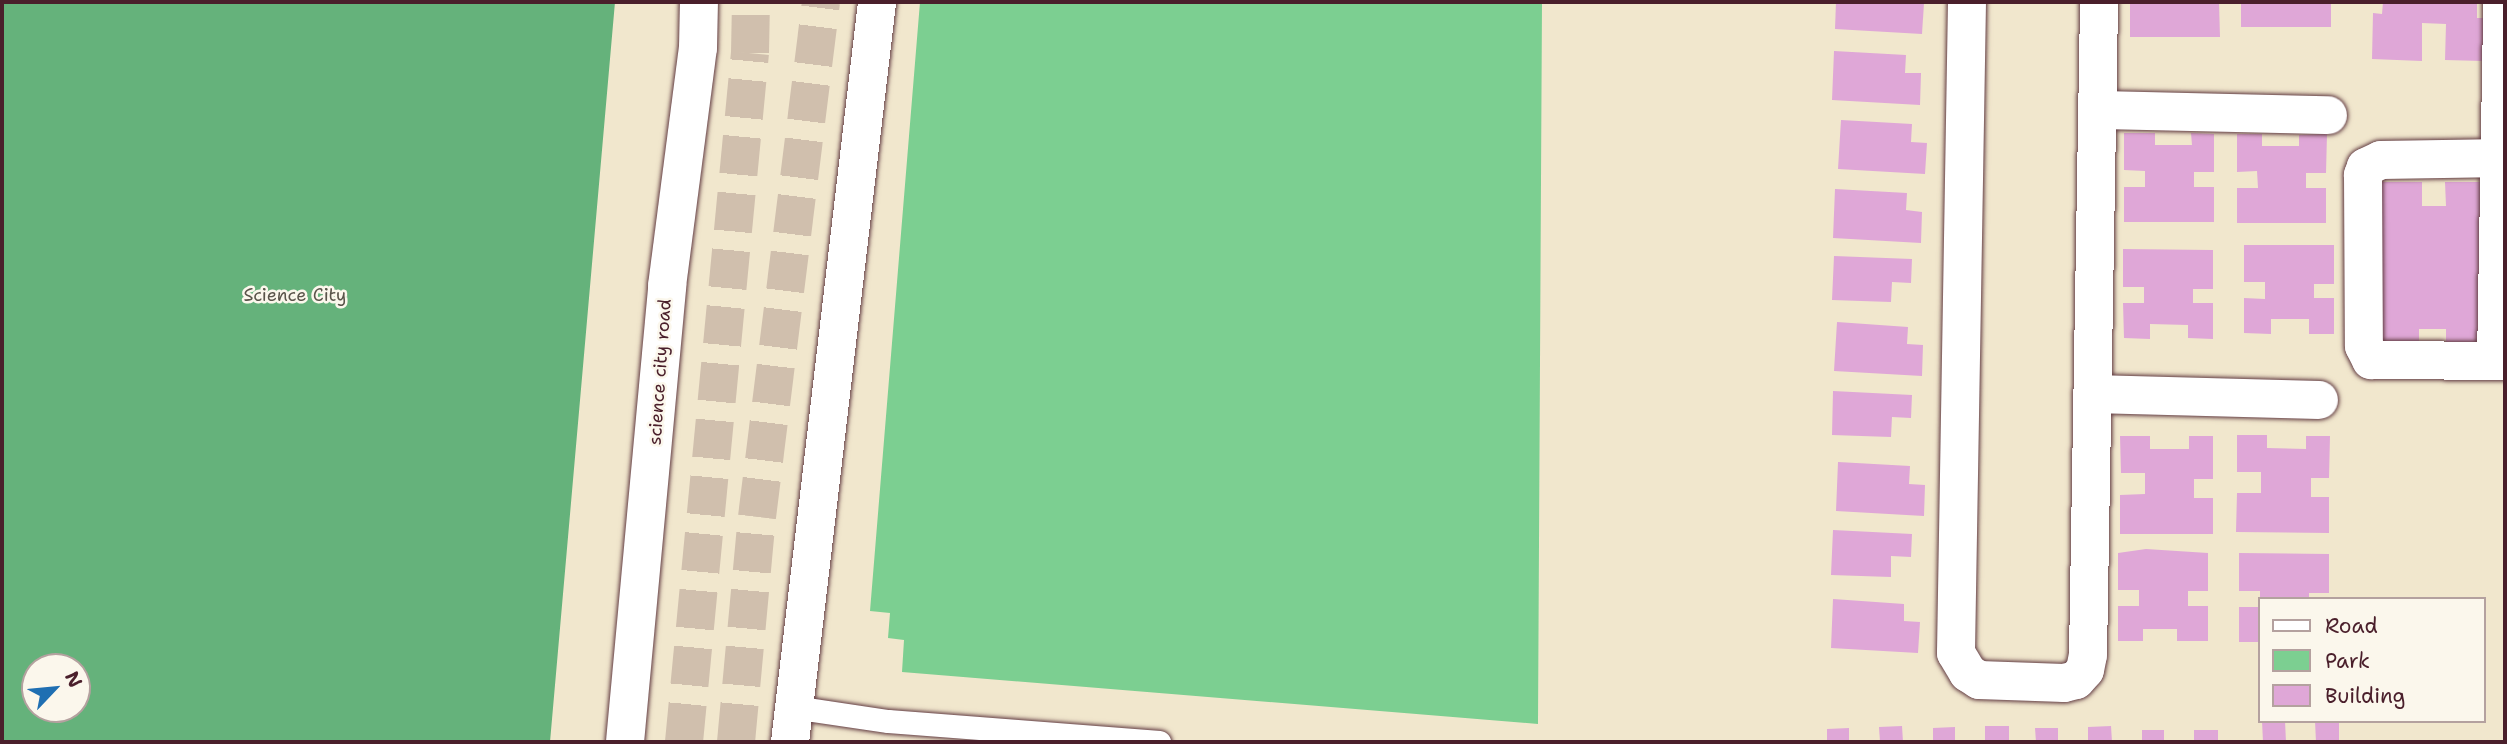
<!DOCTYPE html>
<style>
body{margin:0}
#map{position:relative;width:2507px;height:744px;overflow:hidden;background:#f1e7cd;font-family:"Shantell Sans",sans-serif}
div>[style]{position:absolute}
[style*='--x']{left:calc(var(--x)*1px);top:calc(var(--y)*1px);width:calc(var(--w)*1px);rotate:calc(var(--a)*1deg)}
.green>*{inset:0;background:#7ccf91}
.forest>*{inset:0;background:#65b27b}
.building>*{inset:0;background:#dfa7d7}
.secondary-tunnel>*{height:38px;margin-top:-19px;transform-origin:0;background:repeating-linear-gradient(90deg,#d0bfad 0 38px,transparent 0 57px)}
.roads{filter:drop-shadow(0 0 2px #633d43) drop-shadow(0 0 2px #633d43)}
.lane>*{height:23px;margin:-11.5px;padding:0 11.5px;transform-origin:11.5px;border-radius:11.5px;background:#fff}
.street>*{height:38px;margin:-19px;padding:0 19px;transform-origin:19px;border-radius:19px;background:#fff}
.secondary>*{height:38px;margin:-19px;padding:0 19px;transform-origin:19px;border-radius:19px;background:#fff}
span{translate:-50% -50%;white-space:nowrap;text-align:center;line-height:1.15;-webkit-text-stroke:5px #fbf7ec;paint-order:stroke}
.park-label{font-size:18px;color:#59544a}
.street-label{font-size:18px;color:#4a1f2b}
.frame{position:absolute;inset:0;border:4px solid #4a1f2b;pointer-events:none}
.legend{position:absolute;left:2258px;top:597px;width:228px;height:126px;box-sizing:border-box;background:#fbf7ec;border:2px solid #b4a19f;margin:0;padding:9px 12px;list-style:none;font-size:21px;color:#4a1f2b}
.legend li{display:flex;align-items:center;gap:14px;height:35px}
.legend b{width:35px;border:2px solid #b4a19f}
.north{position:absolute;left:21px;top:653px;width:70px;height:70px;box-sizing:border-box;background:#fbf7ec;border:2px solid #b4a19f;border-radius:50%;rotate:64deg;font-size:19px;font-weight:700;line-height:28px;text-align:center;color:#4a1f2b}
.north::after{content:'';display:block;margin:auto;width:24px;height:32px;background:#1f6fb2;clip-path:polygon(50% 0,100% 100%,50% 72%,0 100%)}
</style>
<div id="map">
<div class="green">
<div style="clip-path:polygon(920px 2px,1542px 2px,1538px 724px,902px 672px,904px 640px,888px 638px,890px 613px,870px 611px)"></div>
</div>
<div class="forest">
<div style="clip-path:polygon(evenodd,2px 2px,615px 2px,550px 742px,2px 742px,2px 2px,35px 667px,77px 667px,77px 709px,35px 709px,35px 667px)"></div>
</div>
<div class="building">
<div style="clip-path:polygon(1836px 2px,1924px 3px,1922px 34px,1835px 29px)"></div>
<div style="clip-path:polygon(2130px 2px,2219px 2px,2220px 37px,2130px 37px)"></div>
<div style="clip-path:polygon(2241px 2px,2331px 2px,2331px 27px,2241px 27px)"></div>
<div style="clip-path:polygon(2383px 2px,2477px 2px,2477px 18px,2484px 18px,2483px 61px,2445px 60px,2446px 24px,2422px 23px,2422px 61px,2372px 59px,2373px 13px,2382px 14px)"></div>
<div style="clip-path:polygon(1834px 51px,1906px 55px,1905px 73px,1921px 73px,1920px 105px,1832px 100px)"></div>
<div style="clip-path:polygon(1841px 120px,1912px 124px,1911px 142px,1927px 143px,1925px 174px,1838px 169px)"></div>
<div style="clip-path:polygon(2124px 133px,2155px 133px,2155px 145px,2192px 145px,2191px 133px,2214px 134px,2214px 172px,2194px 172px,2194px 187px,2214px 187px,2214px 222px,2124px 222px,2124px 187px,2145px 187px,2145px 171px,2124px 170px)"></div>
<div style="clip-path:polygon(2237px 134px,2262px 134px,2262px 146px,2299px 146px,2299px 135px,2327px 134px,2326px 173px,2306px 173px,2306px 188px,2326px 188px,2326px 223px,2237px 223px,2237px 188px,2258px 188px,2257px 171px,2237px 172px)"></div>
<div style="clip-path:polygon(2379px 182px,2422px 182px,2422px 206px,2446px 206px,2445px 182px,2481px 182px,2482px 342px,2446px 342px,2446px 329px,2419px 329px,2419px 342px,2379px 342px)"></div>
<div style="clip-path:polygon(1835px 189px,1907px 193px,1906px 210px,1922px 212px,1921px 243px,1833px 238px)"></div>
<div style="clip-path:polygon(2244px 245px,2334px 245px,2334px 284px,2314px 284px,2314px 298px,2334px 298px,2334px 334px,2309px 334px,2309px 319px,2271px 319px,2271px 334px,2244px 333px,2244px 298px,2265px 299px,2265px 282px,2244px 282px)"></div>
<div style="clip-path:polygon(2123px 249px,2213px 250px,2213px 289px,2193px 289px,2193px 303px,2213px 303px,2213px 339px,2188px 338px,2188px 325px,2150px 324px,2150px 339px,2124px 338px,2123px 303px,2144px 303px,2144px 287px,2123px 287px)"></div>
<div style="clip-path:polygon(1834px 256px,1912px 259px,1911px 283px,1892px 282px,1891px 302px,1832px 300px)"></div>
<div style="clip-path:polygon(1837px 322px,1908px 327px,1907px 344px,1923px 345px,1922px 376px,1834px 371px)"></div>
<div style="clip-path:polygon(1833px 391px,1912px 395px,1911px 418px,1892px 417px,1891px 437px,1832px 435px)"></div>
<div style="clip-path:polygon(2237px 435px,2267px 435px,2267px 448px,2306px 449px,2306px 436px,2330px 436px,2329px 478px,2311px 478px,2311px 497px,2329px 497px,2329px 533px,2236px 532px,2237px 493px,2261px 493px,2261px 472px,2237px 472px)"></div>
<div style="clip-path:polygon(2120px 436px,2150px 436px,2150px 449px,2189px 449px,2189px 436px,2213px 436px,2213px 479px,2194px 479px,2194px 498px,2213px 498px,2213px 534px,2120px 534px,2120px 495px,2145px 494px,2145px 473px,2121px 473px)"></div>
<div style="clip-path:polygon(1838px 462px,1910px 466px,1909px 484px,1925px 485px,1924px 516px,1836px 511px)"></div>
<div style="clip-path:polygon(1833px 530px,1912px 534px,1911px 557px,1891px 556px,1891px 577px,1831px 575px)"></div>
<div style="clip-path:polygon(2146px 549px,2208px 553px,2208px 591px,2188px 591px,2188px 606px,2208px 606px,2208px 641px,2177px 641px,2177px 629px,2143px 629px,2143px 641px,2118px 641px,2118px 606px,2139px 606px,2139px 590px,2118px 590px,2118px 553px)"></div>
<div style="clip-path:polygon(2239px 553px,2329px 554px,2329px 593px,2309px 593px,2309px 599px,2260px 599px,2260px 591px,2239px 591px)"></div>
<div style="clip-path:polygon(1833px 599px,1904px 604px,1904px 621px,1920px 622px,1918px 653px,1831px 648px)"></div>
<div style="clip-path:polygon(2239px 607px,2260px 607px,2260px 642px,2239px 642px)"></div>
<div style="clip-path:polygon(2262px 721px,2285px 721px,2286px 742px,2263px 742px)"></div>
<div style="clip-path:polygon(2315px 721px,2339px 721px,2339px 742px,2316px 742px)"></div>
<div style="clip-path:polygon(1902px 726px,1903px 742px,1880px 742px,1879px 727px)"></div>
<div style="clip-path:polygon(1985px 726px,2009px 726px,2009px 742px,1985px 742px)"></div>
<div style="clip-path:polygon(2111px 726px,2112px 742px,2088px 742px,2088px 727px)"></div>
<div style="clip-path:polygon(1955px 727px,1955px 742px,1933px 742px,1933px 728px)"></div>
<div style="clip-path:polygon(1849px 728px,1849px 742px,1827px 742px,1827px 729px)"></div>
<div style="clip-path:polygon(2035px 728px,2058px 728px,2058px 742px,2036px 742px)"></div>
<div style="clip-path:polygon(2142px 730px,2164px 730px,2164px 742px,2142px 742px)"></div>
<div style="clip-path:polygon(2194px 730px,2218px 730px,2218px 742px,2194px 742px)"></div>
</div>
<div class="secondary-tunnel">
<div style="--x:684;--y:742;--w:692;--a:-84.53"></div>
<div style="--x:750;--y:53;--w:51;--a:-88.9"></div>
<div style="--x:736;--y:742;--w:226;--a:-84.7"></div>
<div style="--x:757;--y:517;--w:519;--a:-82.92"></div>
</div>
<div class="roads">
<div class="lane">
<div style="--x:793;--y:707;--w:96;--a:8.4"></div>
<div style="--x:888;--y:721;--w:272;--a:4.4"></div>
</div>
<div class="street">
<div style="--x:1967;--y:2;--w:651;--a:90.97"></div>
<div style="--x:1956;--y:653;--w:23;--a:59"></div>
<div style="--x:1968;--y:673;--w:13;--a:32"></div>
<div style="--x:1979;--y:680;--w:85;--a:2"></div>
<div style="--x:2064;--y:683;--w:12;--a:-14"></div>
<div style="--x:2076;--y:680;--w:13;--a:-48"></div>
<div style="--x:2085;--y:670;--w:15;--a:-79"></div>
<div style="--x:2088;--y:655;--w:653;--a:-89.03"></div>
<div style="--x:2099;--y:110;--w:229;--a:1.3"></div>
<div style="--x:2505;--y:158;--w:124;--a:179.1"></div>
<div style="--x:2381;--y:160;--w:17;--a:155"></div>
<div style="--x:2366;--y:167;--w:9;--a:111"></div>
<div style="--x:2363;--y:175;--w:171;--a:89.7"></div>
<div style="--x:2364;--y:346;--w:16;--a:63"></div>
<div style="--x:2371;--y:360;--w:134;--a:0.4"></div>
<div style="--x:2496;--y:361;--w:359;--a:-89"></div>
<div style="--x:2093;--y:394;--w:226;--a:1.5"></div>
</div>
<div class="secondary">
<div style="--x:625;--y:742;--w:458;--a:-84.7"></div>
<div style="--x:667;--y:286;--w:240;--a:-82.6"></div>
<div style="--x:698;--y:48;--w:46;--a:-88.8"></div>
<div style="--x:790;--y:742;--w:745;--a:-83.29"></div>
</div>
</div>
<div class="park-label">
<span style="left:295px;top:295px">Science City</span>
</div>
<div class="street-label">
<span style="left:660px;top:372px;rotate:-86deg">science city road</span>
</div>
<div class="frame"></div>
<ul class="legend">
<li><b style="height:9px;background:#fff"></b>Road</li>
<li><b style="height:19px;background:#7ccf91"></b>Park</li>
<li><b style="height:19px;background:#dfa7d7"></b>Building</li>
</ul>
<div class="north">N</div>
</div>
